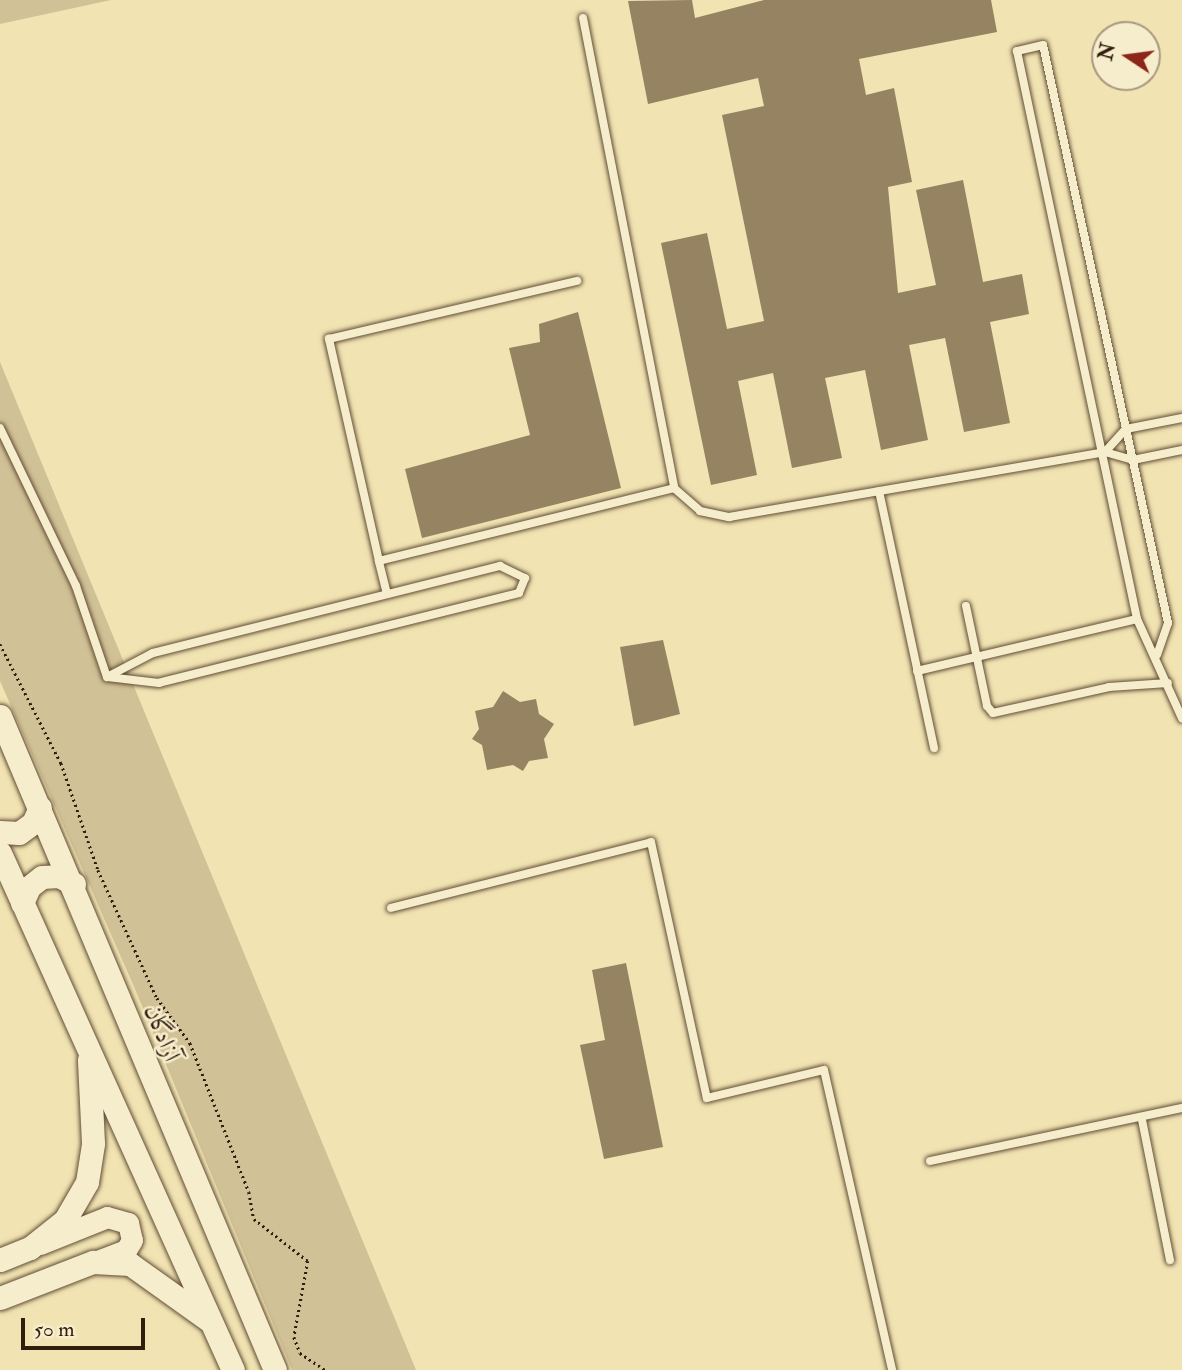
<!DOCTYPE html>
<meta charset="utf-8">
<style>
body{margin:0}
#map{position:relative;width:1182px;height:1370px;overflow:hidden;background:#f1e3b2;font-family:"IM FELL Double Pica",Amiri,serif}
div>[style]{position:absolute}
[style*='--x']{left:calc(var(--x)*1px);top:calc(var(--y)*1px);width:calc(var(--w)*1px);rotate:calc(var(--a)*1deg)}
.green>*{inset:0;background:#d1c196}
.building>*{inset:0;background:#958362}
.path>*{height:2.5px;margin-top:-1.25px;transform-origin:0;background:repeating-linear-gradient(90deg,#321c0c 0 2px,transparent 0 5.5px)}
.roads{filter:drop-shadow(0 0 2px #624e36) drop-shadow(0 0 2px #624e36)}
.service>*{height:8px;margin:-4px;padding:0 4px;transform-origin:4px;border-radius:4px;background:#f6edcd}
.tertiary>*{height:21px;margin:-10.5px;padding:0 10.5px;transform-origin:10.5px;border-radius:10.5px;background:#f6edcd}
.secondary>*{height:23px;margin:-11.5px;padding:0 11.5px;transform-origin:11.5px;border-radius:11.5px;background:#f6edcd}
span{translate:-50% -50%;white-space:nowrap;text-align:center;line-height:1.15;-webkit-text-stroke:5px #f6edcd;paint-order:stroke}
.street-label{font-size:24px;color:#321c0c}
.north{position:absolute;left:1091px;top:21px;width:70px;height:70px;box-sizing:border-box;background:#f6edcd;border:2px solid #a89980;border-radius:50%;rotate:283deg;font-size:19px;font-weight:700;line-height:28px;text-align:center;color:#321c0c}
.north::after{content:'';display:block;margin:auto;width:24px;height:32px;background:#8f2418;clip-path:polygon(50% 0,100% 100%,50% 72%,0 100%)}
.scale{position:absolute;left:21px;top:1318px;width:124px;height:32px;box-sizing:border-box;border:4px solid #321c0c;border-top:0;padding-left:9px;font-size:21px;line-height:24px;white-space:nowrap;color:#321c0c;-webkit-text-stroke:5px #f6edcd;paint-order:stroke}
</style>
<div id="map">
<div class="green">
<div style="clip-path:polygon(0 0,111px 0,0 24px)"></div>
<div style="clip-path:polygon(0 362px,416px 1370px,292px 1370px,135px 989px,0 681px)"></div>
</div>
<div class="building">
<div style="clip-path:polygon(692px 0,695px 18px,764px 0,991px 0,997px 32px,859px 59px,866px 95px,894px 88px,912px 182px,888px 187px,898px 293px,936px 285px,916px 190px,963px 180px,983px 282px,1022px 274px,1029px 314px,990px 322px,1010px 423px,964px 432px,945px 338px,909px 345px,928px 440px,881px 450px,865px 370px,825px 378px,842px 458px,792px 468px,773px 373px,738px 381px,757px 475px,711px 485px,661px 243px,707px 233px,727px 329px,764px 321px,722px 115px,764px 106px,758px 78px,648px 104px,628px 1px)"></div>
<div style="clip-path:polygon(578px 312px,621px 488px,422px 538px,405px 469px,530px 435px,509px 348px,540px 342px,539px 324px)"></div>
<div style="clip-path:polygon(663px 640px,680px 714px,634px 726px,620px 647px)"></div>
<div style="clip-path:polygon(503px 691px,520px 702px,536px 699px,539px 714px,554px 724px,544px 739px,548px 758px,529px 761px,523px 771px,513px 765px,487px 770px,482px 745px,472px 739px,479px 729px,475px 711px,493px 707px)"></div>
<div style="clip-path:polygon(626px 963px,663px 1147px,604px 1159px,580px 1045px,605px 1040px,592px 970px)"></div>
</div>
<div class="path">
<div style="--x:0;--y:644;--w:134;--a:62.9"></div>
<div style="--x:61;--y:763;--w:113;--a:70.9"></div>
<div style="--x:98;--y:870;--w:141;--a:65.3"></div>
<div style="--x:157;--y:998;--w:56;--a:53.7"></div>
<div style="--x:190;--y:1043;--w:160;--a:68.4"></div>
<div style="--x:249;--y:1192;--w:27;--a:80"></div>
<div style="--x:254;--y:1219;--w:68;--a:37.9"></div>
<div style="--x:308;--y:1261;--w:77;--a:100.4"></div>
<div style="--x:294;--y:1337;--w:17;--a:69"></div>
<div style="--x:300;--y:1353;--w:30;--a:34"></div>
</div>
<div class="roads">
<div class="service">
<div style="--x:583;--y:18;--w:479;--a:79"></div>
<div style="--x:674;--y:488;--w:35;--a:41"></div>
<div style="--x:700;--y:511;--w:30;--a:12"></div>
<div style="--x:729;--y:517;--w:382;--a:-9.8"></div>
<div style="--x:1105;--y:452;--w:29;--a:16"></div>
<div style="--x:1133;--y:460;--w:50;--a:-11.5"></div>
<div style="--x:0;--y:428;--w:175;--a:64.3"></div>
<div style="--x:76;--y:586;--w:96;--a:71.2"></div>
<div style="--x:1105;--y:452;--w:31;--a:-48"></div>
<div style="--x:1126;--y:429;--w:57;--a:-11.1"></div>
<div style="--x:879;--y:491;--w:263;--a:77.9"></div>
<div style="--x:379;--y:561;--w:228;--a:-102.7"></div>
<div style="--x:329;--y:339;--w:255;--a:-13.2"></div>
<div style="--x:500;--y:566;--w:28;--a:26"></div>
<div style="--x:525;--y:578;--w:16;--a:112"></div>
<div style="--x:519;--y:593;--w:371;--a:166"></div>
<div style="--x:159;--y:683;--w:52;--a:-173.4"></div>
<div style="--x:107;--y:677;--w:52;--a:-27.6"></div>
<div style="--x:153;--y:653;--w:358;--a:-14.1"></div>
<div style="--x:387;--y:594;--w:34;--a:-104"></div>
<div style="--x:379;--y:561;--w:304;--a:-13.9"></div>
<div style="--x:966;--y:606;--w:102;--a:78.1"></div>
<div style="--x:987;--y:706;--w:9;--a:49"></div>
<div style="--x:993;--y:713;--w:119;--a:-12.6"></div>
<div style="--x:1109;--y:687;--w:59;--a:-3.9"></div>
<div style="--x:1157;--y:655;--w:34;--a:-71"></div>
<div style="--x:1168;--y:623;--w:591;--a:-102.2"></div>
<div style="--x:1043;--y:45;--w:27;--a:167"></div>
<div style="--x:1017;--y:51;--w:581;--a:78.07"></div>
<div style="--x:1137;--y:619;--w:109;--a:65.6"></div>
<div style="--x:917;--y:671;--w:226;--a:-13.3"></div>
<div style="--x:391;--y:908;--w:268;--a:-14.2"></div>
<div style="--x:651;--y:842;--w:262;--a:77.7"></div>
<div style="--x:707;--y:1098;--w:120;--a:-13.5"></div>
<div style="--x:824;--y:1070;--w:308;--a:77.2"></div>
<div style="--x:1142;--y:1120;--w:143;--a:78.7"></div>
<div style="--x:930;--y:1161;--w:258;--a:-11.9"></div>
</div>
<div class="tertiary">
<div style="--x:40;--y:1244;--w:72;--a:-21.9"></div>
<div style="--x:107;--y:1217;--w:22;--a:16"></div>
<div style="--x:128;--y:1223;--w:17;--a:77"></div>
<div style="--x:132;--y:1240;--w:12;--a:121"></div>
<div style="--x:126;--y:1250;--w:33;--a:159"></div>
</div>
<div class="secondary">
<div style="--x:0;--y:716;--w:709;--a:67.19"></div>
<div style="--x:0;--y:832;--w:19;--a:3"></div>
<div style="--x:19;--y:833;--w:17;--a:-36"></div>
<div style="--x:33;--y:823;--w:17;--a:-66"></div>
<div style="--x:0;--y:853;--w:567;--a:65.74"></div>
<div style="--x:22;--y:903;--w:17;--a:-66"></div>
<div style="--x:29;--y:887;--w:16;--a:-38"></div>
<div style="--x:42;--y:877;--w:17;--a:-3"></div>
<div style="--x:59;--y:876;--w:17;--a:28"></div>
<div style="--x:0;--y:1260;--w:32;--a:-22"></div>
<div style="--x:30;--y:1248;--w:45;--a:-38.7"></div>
<div style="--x:65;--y:1220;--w:44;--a:-59.9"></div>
<div style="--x:87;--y:1182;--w:39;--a:-81"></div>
<div style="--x:93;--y:1143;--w:83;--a:-92.8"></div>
<div style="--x:0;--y:1298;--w:100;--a:-21.2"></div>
<div style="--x:93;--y:1262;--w:37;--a:3"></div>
<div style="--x:130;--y:1264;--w:98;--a:35.5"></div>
</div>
</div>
<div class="street-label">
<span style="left:162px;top:1033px;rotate:68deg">آزادگان</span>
</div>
<div class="north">N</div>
<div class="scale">50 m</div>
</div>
